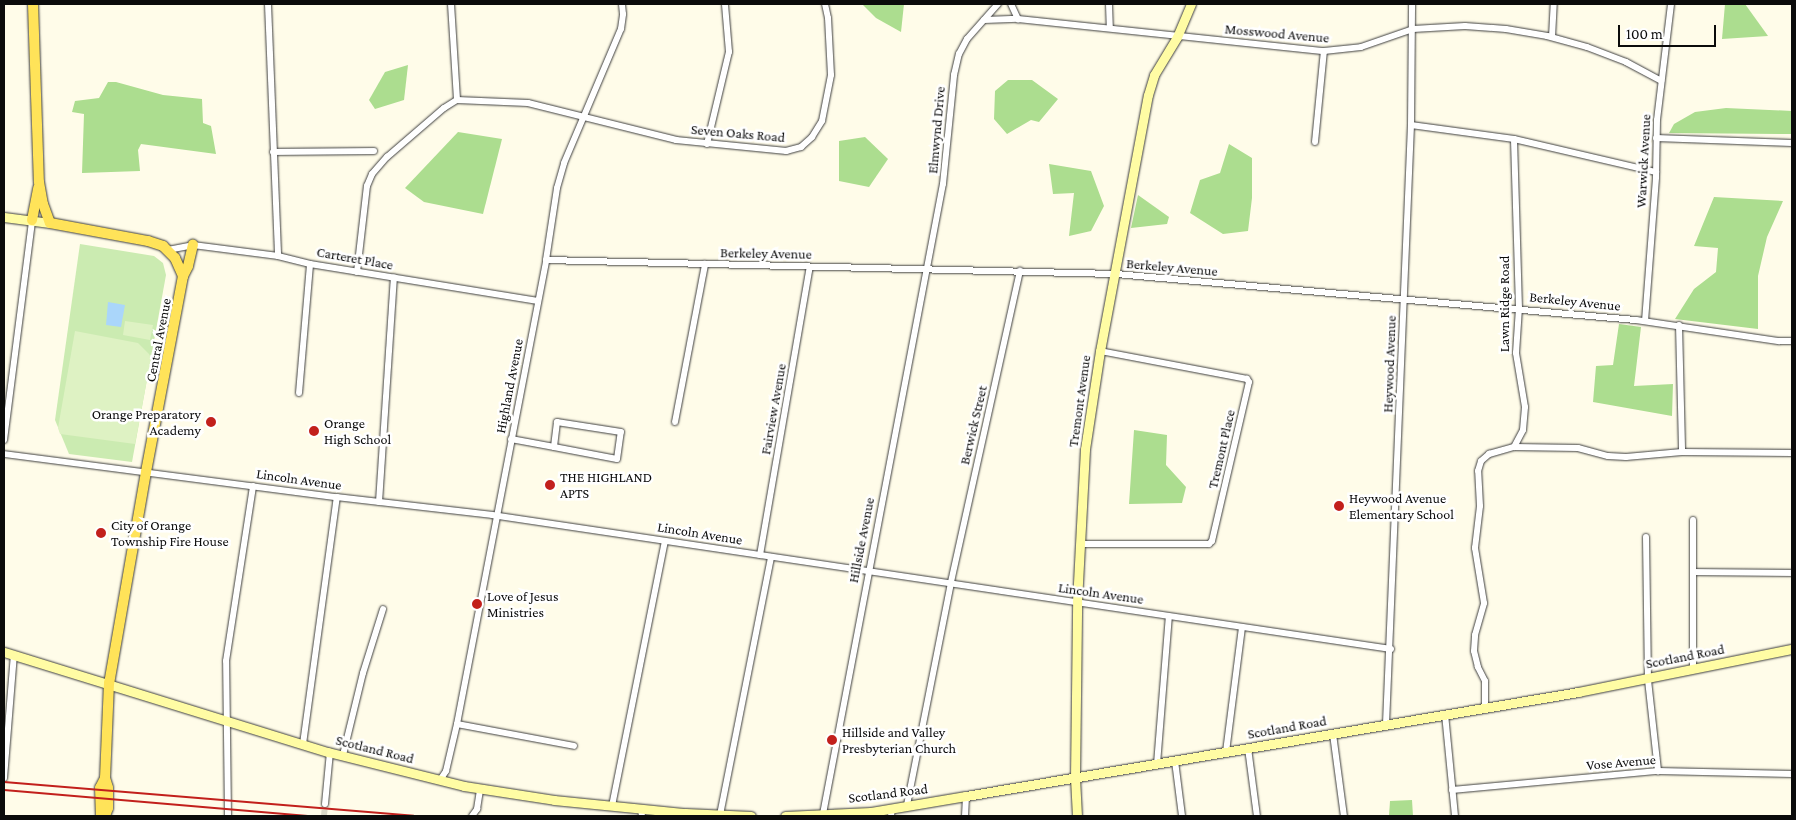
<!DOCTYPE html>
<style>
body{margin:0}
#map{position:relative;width:1796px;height:820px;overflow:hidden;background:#fffce9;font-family:"Crimson Pro",serif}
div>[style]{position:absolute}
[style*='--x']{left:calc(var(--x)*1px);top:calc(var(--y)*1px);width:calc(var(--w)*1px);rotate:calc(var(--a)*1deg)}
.green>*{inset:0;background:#cbebb1}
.forest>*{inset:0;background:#acdd8f}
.pitch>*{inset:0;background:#def2c3}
.water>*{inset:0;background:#aad6fa}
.street-tunnel>*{height:6px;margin-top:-3px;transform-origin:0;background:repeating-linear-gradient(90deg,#dad8c8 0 6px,transparent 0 9px)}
.roads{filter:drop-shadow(0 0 1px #3e3e3e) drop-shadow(0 0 1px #3e3e3e)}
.street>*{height:6px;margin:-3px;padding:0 3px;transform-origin:3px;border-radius:3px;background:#fff}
.secondary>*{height:9px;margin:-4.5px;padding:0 4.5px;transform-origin:4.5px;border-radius:4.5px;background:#fffca4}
.primary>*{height:10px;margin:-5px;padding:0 5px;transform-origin:5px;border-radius:5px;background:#ffe359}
.rail>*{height:2px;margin:-1px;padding:0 1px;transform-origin:1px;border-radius:1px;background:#c2201c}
.dots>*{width:14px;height:14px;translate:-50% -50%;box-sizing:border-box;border:2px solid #fff;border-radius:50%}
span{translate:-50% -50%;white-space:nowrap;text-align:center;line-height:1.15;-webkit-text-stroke:5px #fff;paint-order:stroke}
.street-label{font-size:14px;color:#0b0b0b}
.poi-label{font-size:14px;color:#0b0b0b}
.right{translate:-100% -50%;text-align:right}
.left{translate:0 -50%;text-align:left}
.frame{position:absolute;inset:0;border:5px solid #0b0b0b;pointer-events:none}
.scale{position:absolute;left:1618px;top:25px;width:98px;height:22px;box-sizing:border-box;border:2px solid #0b0b0b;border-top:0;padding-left:6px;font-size:15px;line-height:18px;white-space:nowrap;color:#0b0b0b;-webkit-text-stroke:4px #fff;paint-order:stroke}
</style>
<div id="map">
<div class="green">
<div style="clip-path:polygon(80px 244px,154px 256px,163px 263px,166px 275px,132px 462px,69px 454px,55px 420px)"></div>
</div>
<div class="forest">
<div style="clip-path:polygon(862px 4px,904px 4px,901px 32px,876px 18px)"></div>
<div style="clip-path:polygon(1725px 4px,1745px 4px,1768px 36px,1722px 39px)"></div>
<div style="clip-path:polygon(408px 65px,404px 100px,375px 109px,369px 100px,385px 72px)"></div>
<div style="clip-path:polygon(1008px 80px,1032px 80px,1058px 99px,1039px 122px,1031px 120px,1007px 134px,994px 119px,995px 91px)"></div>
<div style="clip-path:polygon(108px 82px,116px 82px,163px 95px,202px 99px,203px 123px,211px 126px,216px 154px,141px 144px,138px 150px,140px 171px,82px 173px,84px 114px,72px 112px,75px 101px,99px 98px)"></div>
<div style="clip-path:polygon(1726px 108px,1792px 111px,1792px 134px,1669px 133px,1674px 124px,1695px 112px)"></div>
<div style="clip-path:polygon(458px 132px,502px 139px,483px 214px,424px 202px,405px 188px)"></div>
<div style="clip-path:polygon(865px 137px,888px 159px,869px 187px,839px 181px,839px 141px)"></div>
<div style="clip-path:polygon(1229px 144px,1252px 158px,1252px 198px,1248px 231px,1223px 234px,1190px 213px,1200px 180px,1220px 173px)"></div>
<div style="clip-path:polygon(1049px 164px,1091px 171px,1104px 206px,1091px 231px,1069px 236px,1074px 193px,1053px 194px)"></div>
<div style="clip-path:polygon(1138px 195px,1169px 217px,1167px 224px,1131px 228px)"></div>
<div style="clip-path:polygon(1714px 197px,1783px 201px,1767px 237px,1758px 276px,1758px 329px,1675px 319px,1694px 289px,1716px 272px,1718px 248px,1694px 246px)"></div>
<div style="clip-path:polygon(1619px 324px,1641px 327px,1634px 386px,1673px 384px,1672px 416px,1593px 402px,1596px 366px,1613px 365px)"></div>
<div style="clip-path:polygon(1134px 430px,1167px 435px,1166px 465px,1186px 487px,1182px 503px,1129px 504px)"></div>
<div style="clip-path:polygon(1412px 800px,1413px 816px,1389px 816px,1390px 801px)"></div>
</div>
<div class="pitch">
<div style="clip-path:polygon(125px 321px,153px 325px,150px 340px,123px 335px)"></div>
<div style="clip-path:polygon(75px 331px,138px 343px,149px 354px,151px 358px,135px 444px,60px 434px,58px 428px)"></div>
</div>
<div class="water">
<div style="clip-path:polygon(108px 302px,125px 305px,121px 327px,106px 325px)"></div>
</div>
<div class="street-tunnel">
<div style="--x:324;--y:816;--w:12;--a:-85"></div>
</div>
<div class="roads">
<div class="street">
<div style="--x:268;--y:4;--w:252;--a:87.7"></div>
<div style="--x:451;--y:4;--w:96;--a:86.4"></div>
<div style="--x:1011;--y:4;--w:17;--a:65"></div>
<div style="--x:1109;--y:4;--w:24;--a:88"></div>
<div style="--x:984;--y:20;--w:34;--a:-2"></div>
<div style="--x:1018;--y:19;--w:308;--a:6"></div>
<div style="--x:1324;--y:51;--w:37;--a:-6"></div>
<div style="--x:1361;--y:47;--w:55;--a:-19.1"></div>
<div style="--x:1413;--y:29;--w:52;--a:-3.3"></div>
<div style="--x:1465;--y:26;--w:41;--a:4.2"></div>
<div style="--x:1506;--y:29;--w:42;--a:9.7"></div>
<div style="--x:1547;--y:36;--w:41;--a:15.4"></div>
<div style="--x:1587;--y:47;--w:42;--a:21"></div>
<div style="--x:1626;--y:62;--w:40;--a:28"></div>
<div style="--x:1552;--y:37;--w:33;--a:-87"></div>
<div style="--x:457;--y:100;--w:71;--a:2.4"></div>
<div style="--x:528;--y:103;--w:153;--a:14"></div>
<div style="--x:676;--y:140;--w:111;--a:5.7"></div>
<div style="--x:786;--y:151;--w:16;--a:-15"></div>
<div style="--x:801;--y:147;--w:15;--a:-42"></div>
<div style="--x:812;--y:137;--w:19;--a:-58"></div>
<div style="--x:822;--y:121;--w:47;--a:-78.9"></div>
<div style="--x:831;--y:75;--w:57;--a:-93"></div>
<div style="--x:828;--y:18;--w:14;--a:-102"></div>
<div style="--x:1411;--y:125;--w:104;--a:7.7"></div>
<div style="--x:1514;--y:139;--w:146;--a:13.1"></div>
<div style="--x:1656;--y:138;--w:136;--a:2.1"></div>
<div style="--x:1315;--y:142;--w:91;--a:-84.4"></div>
<div style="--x:707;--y:144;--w:95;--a:-76.6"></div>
<div style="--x:729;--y:52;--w:48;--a:-94.8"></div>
<div style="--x:273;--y:152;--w:101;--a:-0.6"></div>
<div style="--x:168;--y:250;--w:25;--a:-11"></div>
<div style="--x:193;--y:245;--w:86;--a:7.4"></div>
<div style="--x:278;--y:256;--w:33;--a:14"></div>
<div style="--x:310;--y:264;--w:231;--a:9.2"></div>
<div style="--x:546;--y:260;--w:570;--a:1.41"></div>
<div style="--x:1116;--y:274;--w:522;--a:5.06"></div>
<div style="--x:1636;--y:320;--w:145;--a:8.4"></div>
<div style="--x:1779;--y:341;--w:13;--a:0"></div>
<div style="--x:357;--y:272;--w:87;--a:-83.4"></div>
<div style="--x:367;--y:186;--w:13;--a:-67"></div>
<div style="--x:372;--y:174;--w:23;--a:-49"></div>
<div style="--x:387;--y:157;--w:75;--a:-40.7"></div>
<div style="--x:444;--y:108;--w:15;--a:-32"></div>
<div style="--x:1645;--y:321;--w:144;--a:-85.6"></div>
<div style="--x:1656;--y:177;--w:57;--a:-89"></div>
<div style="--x:1657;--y:120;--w:117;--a:-83.1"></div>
<div style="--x:1679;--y:325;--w:127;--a:88.6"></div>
<div style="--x:299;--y:393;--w:129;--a:-85.1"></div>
<div style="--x:675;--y:422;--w:161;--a:-79.2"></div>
<div style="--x:511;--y:439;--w:44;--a:10.5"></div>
<div style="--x:554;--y:447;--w:64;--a:10.8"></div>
<div style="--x:617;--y:459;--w:27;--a:-82"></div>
<div style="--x:621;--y:432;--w:65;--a:-171.1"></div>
<div style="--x:557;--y:422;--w:25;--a:97"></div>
<div style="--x:4;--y:440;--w:222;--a:-82.7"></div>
<div style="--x:1514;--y:447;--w:19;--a:-62"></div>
<div style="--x:1523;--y:430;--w:23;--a:-85"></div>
<div style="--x:1525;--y:407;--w:55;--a:-99.5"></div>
<div style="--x:1516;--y:353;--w:45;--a:-86.2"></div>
<div style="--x:1519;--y:308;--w:169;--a:-91.7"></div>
<div style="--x:4;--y:454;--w:336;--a:7.4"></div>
<div style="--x:337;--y:497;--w:156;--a:6.6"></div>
<div style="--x:492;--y:515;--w:909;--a:8.48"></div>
<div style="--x:379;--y:502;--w:225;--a:-86.2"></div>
<div style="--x:1646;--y:537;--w:143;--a:89.2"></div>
<div style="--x:1648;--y:680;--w:92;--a:83.7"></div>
<div style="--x:1080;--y:544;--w:129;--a:0"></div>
<div style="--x:1209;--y:544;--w:4;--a:-45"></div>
<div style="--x:1212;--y:541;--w:163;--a:-76.9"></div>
<div style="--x:1249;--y:382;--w:4;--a:-124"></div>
<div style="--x:1247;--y:379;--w:150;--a:-169.2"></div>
<div style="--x:760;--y:555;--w:292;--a:-80.2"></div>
<div style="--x:1693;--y:572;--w:99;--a:0.6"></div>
<div style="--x:1693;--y:669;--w:149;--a:-90"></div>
<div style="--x:1485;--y:708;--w:27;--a:-90"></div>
<div style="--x:1485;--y:681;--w:16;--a:-117"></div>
<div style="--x:1478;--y:667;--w:16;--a:-104"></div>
<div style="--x:1474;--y:651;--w:16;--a:-86"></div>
<div style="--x:1475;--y:635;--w:33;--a:-74"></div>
<div style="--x:1484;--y:603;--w:56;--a:-99.3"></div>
<div style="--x:1475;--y:548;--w:42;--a:-83.2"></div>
<div style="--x:1480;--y:506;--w:35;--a:-93"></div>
<div style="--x:1478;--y:471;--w:10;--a:-73"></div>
<div style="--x:1481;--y:461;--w:11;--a:-41"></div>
<div style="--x:1489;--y:454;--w:26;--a:-16"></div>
<div style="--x:1514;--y:447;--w:64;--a:0.9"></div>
<div style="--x:1578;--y:448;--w:31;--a:15"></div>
<div style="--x:1608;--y:456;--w:18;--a:3"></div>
<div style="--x:1626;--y:457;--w:56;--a:-5.1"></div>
<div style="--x:1682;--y:452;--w:110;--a:0.5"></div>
<div style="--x:1445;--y:714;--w:102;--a:84.4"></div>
<div style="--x:457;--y:724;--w:119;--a:10.6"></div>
<div style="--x:1386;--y:724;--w:600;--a:-87.61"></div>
<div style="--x:1411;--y:125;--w:121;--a:-89.5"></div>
<div style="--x:1333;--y:734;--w:83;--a:82.4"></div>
<div style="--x:303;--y:744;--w:249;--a:-82.2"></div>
<div style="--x:1248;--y:748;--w:69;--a:82.5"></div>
<div style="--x:1226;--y:752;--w:126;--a:-82.7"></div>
<div style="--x:343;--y:755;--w:84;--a:-76.3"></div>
<div style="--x:363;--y:673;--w:67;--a:-72.6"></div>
<div style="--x:1175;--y:761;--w:55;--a:82.7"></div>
<div style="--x:1157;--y:764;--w:148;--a:-85.4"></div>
<div style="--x:4;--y:778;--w:123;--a:-85.4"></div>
<div style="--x:440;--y:780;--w:11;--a:-56"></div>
<div style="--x:446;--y:771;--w:48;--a:-76.8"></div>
<div style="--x:457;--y:724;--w:472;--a:-79.1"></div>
<div style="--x:546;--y:260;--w:73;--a:-81.3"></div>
<div style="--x:557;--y:188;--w:26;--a:-74"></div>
<div style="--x:564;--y:163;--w:146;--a:-67"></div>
<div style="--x:621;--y:29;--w:15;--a:-82"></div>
<div style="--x:623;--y:14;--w:10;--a:-96"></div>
<div style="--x:1452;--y:790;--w:207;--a:-5.3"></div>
<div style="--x:1658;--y:771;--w:134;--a:1.3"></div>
<div style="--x:325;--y:804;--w:52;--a:-84.5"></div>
<div style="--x:907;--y:805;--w:227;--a:-78.8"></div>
<div style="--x:951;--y:582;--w:319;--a:-77.5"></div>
<div style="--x:612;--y:806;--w:270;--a:-78.7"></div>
<div style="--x:641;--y:809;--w:7;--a:82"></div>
<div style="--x:823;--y:814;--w:641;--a:-79.22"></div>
<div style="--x:943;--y:184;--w:110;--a:-84.2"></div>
<div style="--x:954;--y:75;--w:22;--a:-77"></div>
<div style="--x:959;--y:54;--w:17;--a:-62"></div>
<div style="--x:967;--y:39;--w:47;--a:-48.5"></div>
<div style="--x:720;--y:815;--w:263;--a:-78.8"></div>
<div style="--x:228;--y:816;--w:155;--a:-90.7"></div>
<div style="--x:226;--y:661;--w:177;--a:-81.2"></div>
<div style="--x:472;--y:816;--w:9;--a:-54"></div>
<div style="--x:477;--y:809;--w:20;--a:-81"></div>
<div style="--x:891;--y:816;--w:8;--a:-83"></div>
<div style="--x:965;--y:816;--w:20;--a:-87"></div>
</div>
<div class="secondary">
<div style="--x:4;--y:217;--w:46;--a:7.4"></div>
<div style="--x:4;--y:652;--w:339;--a:17.2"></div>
<div style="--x:328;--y:752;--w:140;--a:14"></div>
<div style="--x:464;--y:786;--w:91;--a:8.8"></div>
<div style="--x:554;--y:800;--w:132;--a:5.7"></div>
<div style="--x:685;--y:813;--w:66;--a:2.6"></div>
<div style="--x:785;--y:816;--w:86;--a:-2.7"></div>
<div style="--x:871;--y:812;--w:96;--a:-9.6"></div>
<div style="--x:966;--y:796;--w:621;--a:-9.64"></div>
<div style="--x:1578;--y:692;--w:218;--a:-11.4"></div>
<div style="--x:1077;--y:816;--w:38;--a:-93"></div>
<div style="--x:1075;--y:778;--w:176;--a:-89.3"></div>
<div style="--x:1077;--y:602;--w:153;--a:-87"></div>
<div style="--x:1085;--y:449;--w:99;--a:-81.3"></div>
<div style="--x:1100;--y:351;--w:260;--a:-79.4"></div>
<div style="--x:1148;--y:95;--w:21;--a:-73"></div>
<div style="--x:1154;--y:75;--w:44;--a:-58.8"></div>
<div style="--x:1177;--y:37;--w:36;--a:-67"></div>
</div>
<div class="primary">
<div style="--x:33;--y:4;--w:178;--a:88.1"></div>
<div style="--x:39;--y:182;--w:22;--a:80"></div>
<div style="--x:43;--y:204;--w:20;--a:70"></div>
<div style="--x:50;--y:223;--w:100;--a:10.4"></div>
<div style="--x:148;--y:241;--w:16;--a:18"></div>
<div style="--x:163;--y:246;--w:17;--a:45"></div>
<div style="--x:175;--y:258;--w:20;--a:66"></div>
<div style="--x:183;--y:276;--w:199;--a:100.7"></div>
<div style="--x:146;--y:472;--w:214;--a:99.9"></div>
<div style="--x:109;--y:683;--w:95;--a:92.4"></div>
<div style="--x:105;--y:778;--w:10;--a:73"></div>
<div style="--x:108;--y:788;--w:20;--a:90"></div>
<div style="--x:108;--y:808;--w:9;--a:111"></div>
<div style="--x:32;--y:220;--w:33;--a:-79"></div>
<div style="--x:183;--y:276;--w:11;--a:-63"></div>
<div style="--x:188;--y:266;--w:22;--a:-77"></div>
<div style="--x:101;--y:816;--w:28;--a:-92"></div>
<div style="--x:100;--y:788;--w:11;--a:-63"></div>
</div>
</div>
<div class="rail">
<div style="--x:4;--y:782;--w:411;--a:4.7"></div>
<div style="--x:4;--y:790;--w:305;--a:4.9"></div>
</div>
<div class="dots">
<div style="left:211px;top:422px;background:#c2201c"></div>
<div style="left:314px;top:431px;background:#c2201c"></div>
<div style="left:550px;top:485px;background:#c2201c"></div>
<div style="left:1339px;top:506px;background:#c2201c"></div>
<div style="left:101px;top:533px;background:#c2201c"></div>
<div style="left:477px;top:604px;background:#c2201c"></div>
<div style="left:832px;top:740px;background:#c2201c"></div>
</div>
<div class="street-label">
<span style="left:1277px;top:33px;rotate:5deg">Mosswood Avenue</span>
<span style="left:936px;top:130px;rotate:-85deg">Elmwynd Drive</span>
<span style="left:738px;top:133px;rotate:5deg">Seven Oaks Road</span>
<span style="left:1643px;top:161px;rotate:-87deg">Warwick Avenue</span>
<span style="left:766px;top:253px;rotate:1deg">Berkeley Avenue</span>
<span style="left:355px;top:258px;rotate:10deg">Carteret Place</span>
<span style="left:1172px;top:267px;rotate:5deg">Berkeley Avenue</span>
<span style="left:1575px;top:301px;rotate:6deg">Berkeley Avenue</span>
<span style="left:1504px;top:304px;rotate:-90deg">Lawn Ridge Road</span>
<span style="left:158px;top:340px;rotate:-79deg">Central Avenue</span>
<span style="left:1389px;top:364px;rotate:-88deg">Heywood Avenue</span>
<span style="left:509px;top:386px;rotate:-79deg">Highland Avenue</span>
<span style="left:1079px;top:401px;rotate:-82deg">Tremont Avenue</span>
<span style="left:773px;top:409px;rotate:-80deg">Fairview Avenue</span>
<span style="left:973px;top:425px;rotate:-77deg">Berwick Street</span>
<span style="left:1221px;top:449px;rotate:-77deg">Tremont Place</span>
<span style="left:299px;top:479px;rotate:8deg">Lincoln Avenue</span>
<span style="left:700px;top:533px;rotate:9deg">Lincoln Avenue</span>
<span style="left:861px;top:540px;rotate:-79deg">Hillside Avenue</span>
<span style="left:1101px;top:593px;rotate:8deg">Lincoln Avenue</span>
<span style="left:1685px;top:656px;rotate:-11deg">Scotland Road</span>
<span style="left:1287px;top:727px;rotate:-10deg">Scotland Road</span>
<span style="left:375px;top:749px;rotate:14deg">Scotland Road</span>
<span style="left:1621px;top:762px;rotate:-5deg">Vose Avenue</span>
<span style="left:888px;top:793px;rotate:-7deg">Scotland Road</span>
</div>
<div class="poi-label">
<span class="right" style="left:201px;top:422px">Orange Preparatory<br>Academy</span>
<span class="left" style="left:324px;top:431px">Orange<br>High School</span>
<span class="left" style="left:560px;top:485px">THE HIGHLAND<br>APTS</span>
<span class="left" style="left:1349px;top:506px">Heywood Avenue<br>Elementary School</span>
<span class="left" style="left:111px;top:533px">City of Orange<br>Township Fire House</span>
<span class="left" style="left:487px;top:604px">Love of Jesus<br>Ministries</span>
<span class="left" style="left:842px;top:740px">Hillside and Valley<br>Presbyterian Church</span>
</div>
<div class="frame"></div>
<div class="scale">100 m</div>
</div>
